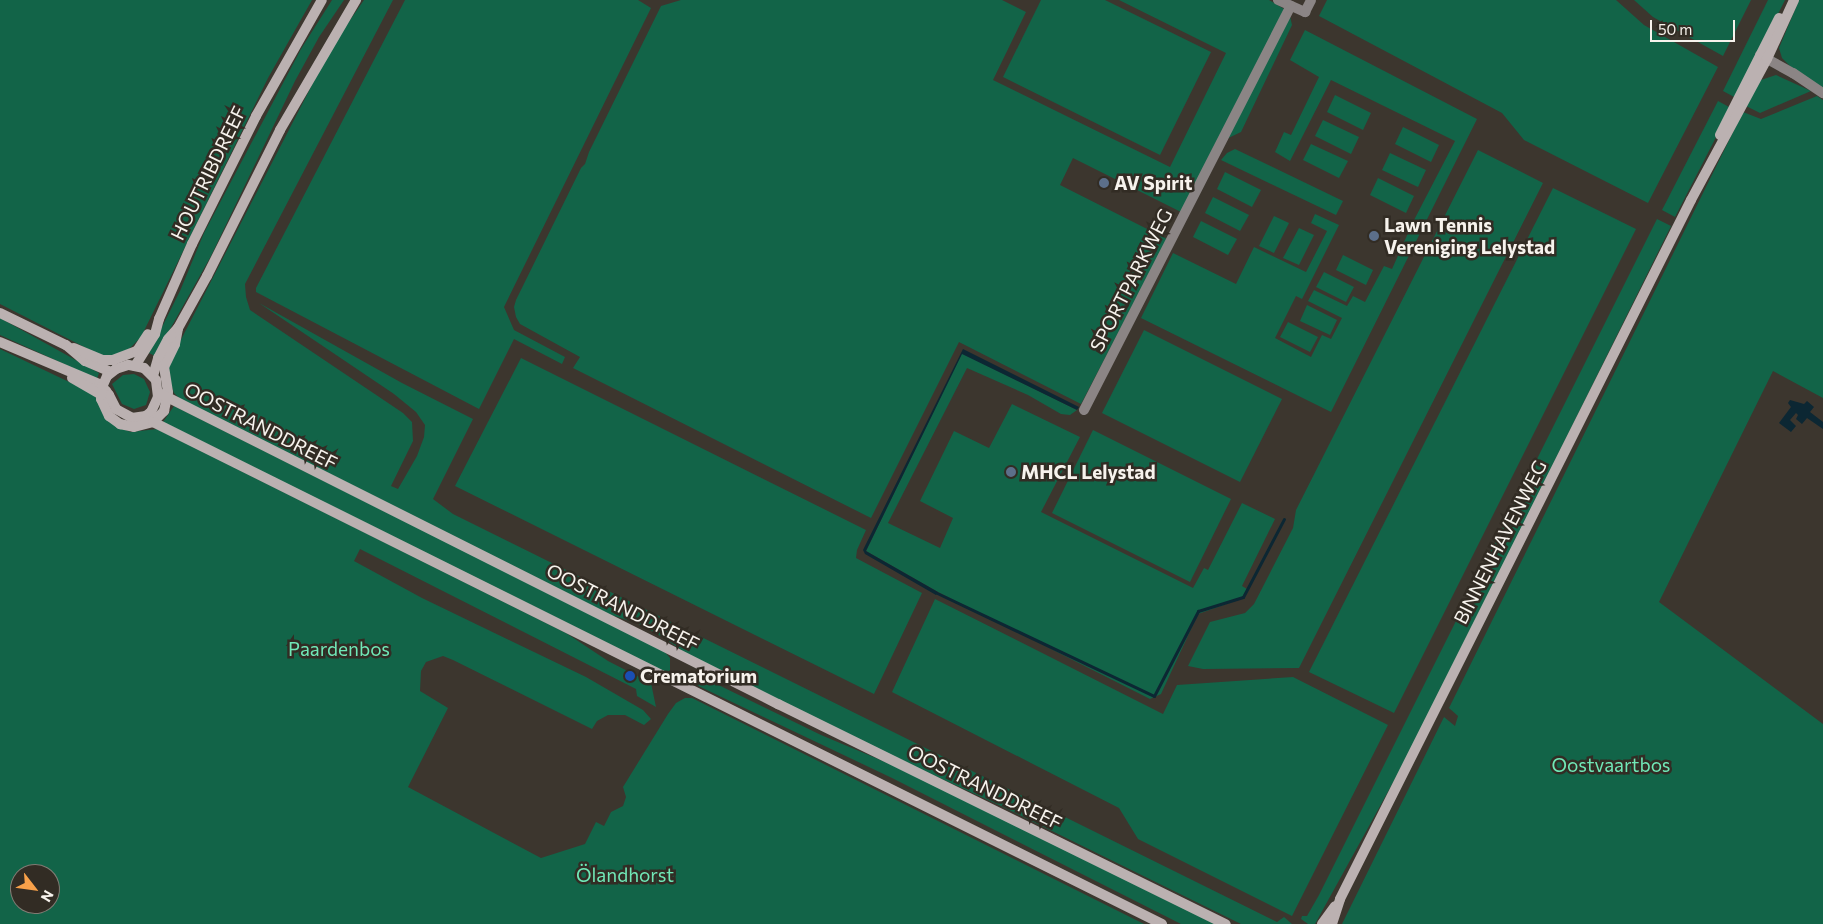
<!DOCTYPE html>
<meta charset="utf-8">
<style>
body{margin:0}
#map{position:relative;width:1823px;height:924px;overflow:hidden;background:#3c362e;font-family:Commissioner,sans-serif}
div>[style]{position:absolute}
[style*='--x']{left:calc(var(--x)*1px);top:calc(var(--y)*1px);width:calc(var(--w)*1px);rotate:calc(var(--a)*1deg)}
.green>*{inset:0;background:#126448}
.water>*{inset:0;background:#0c2733}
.stream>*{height:3px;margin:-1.5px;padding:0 1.5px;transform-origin:1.5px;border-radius:1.5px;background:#0c2733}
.street>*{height:10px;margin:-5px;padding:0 5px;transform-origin:5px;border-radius:5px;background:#8b8585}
.secondary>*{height:10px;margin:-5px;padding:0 5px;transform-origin:5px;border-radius:5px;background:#bbb1b1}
.dots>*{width:14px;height:14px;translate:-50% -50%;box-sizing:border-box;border:2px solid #322c24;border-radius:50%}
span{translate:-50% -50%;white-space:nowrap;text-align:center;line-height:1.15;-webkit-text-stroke:5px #322c24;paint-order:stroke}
.street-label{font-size:19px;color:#f7f3ed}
.poi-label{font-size:19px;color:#f7f3ed;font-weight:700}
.left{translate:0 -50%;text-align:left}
.park-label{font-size:19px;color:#70e8b7}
.north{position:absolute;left:10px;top:864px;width:50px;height:50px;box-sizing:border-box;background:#322c24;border:1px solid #817c74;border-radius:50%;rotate:120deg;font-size:14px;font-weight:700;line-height:20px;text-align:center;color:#f7f3ed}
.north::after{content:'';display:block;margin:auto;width:18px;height:22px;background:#f8a14a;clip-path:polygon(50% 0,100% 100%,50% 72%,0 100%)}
.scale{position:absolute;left:1650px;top:20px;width:85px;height:22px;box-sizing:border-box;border:2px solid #f7f3ed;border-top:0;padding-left:6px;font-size:15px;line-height:18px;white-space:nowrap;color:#f7f3ed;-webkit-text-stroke:4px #322c24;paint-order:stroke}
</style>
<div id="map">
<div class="green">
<div style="clip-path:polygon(0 0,312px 0,268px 78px,141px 337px,129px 349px,114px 355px,106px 356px,96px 353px,0 304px)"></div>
<div style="clip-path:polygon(332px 0,344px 0,319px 37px,295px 81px,211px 256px,155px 356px,149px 353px,180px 291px,204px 233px,301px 49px)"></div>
<div style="clip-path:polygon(364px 0,393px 0,245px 284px,246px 297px,250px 310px,403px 413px,412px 422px,413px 441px,391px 486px,398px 489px,417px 456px,424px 437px,425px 425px,416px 412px,394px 394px,259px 303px,402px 383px,473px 419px,433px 499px,453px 514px,1277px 922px,1284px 917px,1292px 924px,1241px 924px,999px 805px,878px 750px,690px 656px,664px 638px,637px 623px,604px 613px,182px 401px,174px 393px,169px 378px,168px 370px,170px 361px,312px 85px,339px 36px)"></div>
<div style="clip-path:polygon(405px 0,638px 0,651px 8px,504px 307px,514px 330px,565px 357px,562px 364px,514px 339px,479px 409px,256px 292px,256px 288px)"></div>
<div style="clip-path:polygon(681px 0,1002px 0,1026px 12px,993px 80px,1170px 167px,1226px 53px,1119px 0,1269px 0,1289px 12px,1292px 25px,1241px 132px,1220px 142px,1181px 212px,1073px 158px,1060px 185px,1167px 239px,1081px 404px,959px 342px,871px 518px,573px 368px,580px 357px,520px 324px,516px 317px,514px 307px,516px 300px,581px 168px,585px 164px,589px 152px,661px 6px)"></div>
<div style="clip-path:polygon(1041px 0,1105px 0,1211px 52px,1160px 155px,1003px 77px)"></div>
<div style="clip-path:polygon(1327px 0,1616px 0,1644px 25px,1718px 67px,1648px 203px,1524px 140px,1502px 113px,1319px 16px)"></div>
<div style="clip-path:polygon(1634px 0,1751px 0,1723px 56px,1653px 17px)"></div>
<div style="clip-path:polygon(1768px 0,1785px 0,1736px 98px,1723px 91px)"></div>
<div style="clip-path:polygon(1799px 0,1823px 0,1823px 88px,1790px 66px,1782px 58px,1779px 48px)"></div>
<div style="clip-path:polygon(1305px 30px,1477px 119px,1331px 412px,1141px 318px,1173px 253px,1236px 284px,1254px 247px,1306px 272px,1327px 231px,1311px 223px,1315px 214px,1339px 225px,1302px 299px,1296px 296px,1275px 338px,1311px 357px,1322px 335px,1331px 339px,1342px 318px,1308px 301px,1314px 290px,1347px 306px,1353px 296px,1365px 302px,1384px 266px,1392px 269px,1413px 222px,1455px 141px,1331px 80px,1290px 161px,1275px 152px,1284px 132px,1291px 135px,1319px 77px,1290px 60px)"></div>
<div style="clip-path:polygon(1776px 75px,1811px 91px,1760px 113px,1746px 106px,1761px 80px)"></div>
<div style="clip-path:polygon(1335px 95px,1371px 113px,1363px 130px,1327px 112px)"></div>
<div style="clip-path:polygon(1817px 96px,1823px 100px,1823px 398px,1773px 371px,1659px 602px,1823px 724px,1823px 924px,1342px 924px,1444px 717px,1455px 726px,1458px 716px,1449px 708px,1743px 112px,1761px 119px)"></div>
<div style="clip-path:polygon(1718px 101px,1731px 108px,1675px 217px,1662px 210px)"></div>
<div style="clip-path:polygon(1323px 120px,1359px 137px,1351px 154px,1315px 136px)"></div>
<div style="clip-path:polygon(1403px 127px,1439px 145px,1431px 162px,1395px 144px)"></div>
<div style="clip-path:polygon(1311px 144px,1348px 161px,1339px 178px,1303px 160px)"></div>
<div style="clip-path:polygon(1235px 149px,1343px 201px,1336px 215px,1221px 160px,1227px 153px)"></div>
<div style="clip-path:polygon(1478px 150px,1543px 183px,1299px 668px,1203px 669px,1188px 666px,1210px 622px,1245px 613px,1254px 604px,1293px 528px,1296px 510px)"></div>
<div style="clip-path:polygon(1390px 153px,1426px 170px,1418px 187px,1382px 170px)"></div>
<div style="clip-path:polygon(1225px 172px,1261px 190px,1252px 207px,1217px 189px)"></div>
<div style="clip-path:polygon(1378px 178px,1414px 196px,1406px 213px,1370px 195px)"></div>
<div style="clip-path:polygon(1553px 188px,1636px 229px,1394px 713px,1309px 672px)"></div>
<div style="clip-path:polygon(1213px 197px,1249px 215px,1240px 231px,1205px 213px)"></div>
<div style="clip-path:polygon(1274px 216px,1289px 223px,1274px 253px,1259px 246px)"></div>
<div style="clip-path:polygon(1657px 219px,1671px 226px,1417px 739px,1315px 924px,1308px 924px,1301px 919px,1302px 916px,1307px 916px,1319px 895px)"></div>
<div style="clip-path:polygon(1201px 221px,1237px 239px,1228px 255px,1193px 237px)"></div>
<div style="clip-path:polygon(1299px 228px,1314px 235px,1299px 265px,1283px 258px)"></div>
<div style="clip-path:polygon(1343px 255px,1373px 270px,1366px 285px,1336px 270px)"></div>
<div style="clip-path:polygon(1324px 272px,1354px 287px,1346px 302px,1316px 287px)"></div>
<div style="clip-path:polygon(1307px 305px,1337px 320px,1330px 335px,1300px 321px)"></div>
<div style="clip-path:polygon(0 318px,99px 373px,97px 379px,0 335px)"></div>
<div style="clip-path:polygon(1288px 322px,1318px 337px,1310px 352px,1280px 337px)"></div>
<div style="clip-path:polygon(1144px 330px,1282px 399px,1240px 482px,1102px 413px)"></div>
<div style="clip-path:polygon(evenodd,0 349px,86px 390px,94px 395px,117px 427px,131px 432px,157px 429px,566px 633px,608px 661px,651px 683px,656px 707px,637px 696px,636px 689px,360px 549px,354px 561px,422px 598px,586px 677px,643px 710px,651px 719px,644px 725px,625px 715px,608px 715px,597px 721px,592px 729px,453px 660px,443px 656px,426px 662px,421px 671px,420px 691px,448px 708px,408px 787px,541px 858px,585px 844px,596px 822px,604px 826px,611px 812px,623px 806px,626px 797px,623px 787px,668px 714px,676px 703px,685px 698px,692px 698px,1144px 924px,0 924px,0 349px,20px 874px,50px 874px,50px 904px,20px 904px,20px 874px)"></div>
<div style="clip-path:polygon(962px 353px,1077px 410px,1070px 415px,1061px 414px,1028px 395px,967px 368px,888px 523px,940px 548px,953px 518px,920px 501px,954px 431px,989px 448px,1012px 404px,1080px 437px,1041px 512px,1193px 588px,1204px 568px,1208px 570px,1242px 503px,1275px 519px,1242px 586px,1247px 589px,1241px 599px,1198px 614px,1161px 694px,1150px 699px,938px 592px,866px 551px)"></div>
<div style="clip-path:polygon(521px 358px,866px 530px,857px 550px,856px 558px,922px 593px,874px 694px,455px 486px)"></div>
<div style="clip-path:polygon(134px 374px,144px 379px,150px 392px,146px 405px,134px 409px,122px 404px,112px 384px,123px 375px)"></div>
<div style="clip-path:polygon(174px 406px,664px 651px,670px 658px,670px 671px,667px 674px,163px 422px)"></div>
<div style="clip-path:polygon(1093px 430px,1231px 499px,1190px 582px,1052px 513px)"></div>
<div style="clip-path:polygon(935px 599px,1163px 714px,1177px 685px,1293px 677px,1388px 725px,1292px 916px,1138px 839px,1119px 808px,892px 692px)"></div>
<div style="clip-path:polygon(700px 676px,821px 735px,928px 780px,1222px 924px,1181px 924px,892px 778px,688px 681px,692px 677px)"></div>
</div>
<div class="water">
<div style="clip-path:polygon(963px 349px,1079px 407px,1077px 410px,962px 354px,866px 551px,938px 592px,936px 595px,865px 554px,863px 550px)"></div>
<div style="clip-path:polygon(1790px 400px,1804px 404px,1807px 401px,1814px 407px,1810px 412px,1823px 422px,1823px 429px,1807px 418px,1802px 424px,1796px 419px,1798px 415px,1796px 413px,1790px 420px,1796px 426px,1791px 432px,1779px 423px,1791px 407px,1788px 403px)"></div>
</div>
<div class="stream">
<div style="--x:937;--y:593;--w:240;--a:25.4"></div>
<div style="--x:1154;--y:696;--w:96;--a:-62.6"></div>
<div style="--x:1198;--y:611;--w:47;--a:-17.3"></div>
<div style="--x:1243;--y:597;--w:88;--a:-62.3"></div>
</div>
<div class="street">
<div style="--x:1278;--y:0;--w:30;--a:24"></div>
<div style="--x:1305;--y:12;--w:13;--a:-63"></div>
<div style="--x:1760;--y:55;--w:38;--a:29"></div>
<div style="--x:1793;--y:73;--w:36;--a:34"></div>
<div style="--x:1084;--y:410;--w:454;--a:-62.9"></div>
</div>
<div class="secondary">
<div style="--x:1720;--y:135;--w:131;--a:-63.2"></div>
<div style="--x:0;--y:313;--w:73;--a:25.9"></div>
<div style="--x:66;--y:345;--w:25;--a:40"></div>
<div style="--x:85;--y:361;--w:28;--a:23"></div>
<div style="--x:0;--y:342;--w:108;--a:23"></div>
<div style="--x:99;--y:384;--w:10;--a:45"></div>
<div style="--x:106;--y:391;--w:5;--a:53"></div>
<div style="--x:109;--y:395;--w:16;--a:63"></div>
<div style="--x:116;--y:409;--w:18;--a:29"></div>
<div style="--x:132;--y:418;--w:14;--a:-8"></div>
<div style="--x:146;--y:416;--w:6;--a:-39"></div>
<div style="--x:151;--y:412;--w:17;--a:-65"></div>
<div style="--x:158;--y:397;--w:17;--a:-97"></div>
<div style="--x:156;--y:380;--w:17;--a:-135"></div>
<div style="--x:144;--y:368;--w:16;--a:-169"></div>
<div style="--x:128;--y:365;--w:13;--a:162"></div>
<div style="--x:116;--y:369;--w:11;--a:142"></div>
<div style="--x:107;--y:376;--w:12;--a:114"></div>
<div style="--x:102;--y:387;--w:12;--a:95"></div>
<div style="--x:101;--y:399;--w:19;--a:65"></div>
<div style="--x:109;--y:416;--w:14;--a:36"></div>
<div style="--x:120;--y:424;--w:14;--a:12"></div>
<div style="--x:134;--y:427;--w:20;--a:-15"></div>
<div style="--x:153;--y:422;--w:16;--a:-45"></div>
<div style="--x:164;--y:411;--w:19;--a:-78"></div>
<div style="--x:168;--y:392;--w:25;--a:-99"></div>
<div style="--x:164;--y:367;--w:25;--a:-64"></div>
<div style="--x:175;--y:344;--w:16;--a:-79"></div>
<div style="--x:74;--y:348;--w:30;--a:23"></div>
<div style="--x:102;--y:360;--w:11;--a:0"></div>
<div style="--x:113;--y:360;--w:26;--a:-21"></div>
<div style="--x:137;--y:351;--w:20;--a:-57"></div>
<div style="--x:135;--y:366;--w:38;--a:-58"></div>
<div style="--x:155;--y:334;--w:16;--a:-75"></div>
<div style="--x:159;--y:319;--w:82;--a:-66.3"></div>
<div style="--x:192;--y:244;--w:143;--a:-63.4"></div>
<div style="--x:256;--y:116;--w:133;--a:-60.4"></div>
<div style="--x:153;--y:376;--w:19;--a:-74"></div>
<div style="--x:158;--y:358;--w:21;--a:-62"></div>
<div style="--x:168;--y:339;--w:15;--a:-48"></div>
<div style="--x:178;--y:328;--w:60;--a:-60.9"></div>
<div style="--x:207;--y:276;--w:163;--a:-63.4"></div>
<div style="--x:280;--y:130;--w:151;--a:-59.7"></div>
<div style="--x:72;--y:378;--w:34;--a:30"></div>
<div style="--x:159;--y:393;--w:693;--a:26.68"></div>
<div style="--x:778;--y:704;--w:499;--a:26.2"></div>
<div style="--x:153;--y:422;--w:1127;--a:26.45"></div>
<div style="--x:1322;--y:924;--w:22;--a:-54"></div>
<div style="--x:1332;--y:924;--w:26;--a:-72"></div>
<div style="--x:1340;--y:899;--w:782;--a:-63.34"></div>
<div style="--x:1691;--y:200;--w:160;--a:-61.7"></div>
<div style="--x:1767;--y:59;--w:65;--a:-65.4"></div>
</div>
<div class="dots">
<div style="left:1104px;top:183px;background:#5c6f8a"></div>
<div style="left:1374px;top:236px;background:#5c6f8a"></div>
<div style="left:1011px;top:472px;background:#5c6f8a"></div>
<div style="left:630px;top:676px;background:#1a4fb4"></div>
</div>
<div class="street-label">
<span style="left:208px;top:173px;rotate:-64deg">HOUTRIBDREEF</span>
<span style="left:1131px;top:280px;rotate:-63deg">SPORTPARKWEG</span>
<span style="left:261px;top:426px;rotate:27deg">OOSTRANDDREEF</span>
<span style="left:1500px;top:542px;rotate:-63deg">BINNENHAVENWEG</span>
<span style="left:623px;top:607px;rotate:27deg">OOSTRANDDREEF</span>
<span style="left:985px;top:787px;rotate:26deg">OOSTRANDDREEF</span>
</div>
<div class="poi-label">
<span class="left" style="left:1114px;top:183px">AV Spirit</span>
<span class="left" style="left:1384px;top:236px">Lawn Tennis<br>Vereniging Lelystad</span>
<span class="left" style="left:1021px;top:472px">MHCL Lelystad</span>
<span class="left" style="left:640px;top:676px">Crematorium</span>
</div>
<div class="park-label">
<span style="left:339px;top:649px">Paardenbos</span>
<span style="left:1611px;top:765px">Oostvaartbos</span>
<span style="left:625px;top:875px">Ölandhorst</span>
</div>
<div class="north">N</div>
<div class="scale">50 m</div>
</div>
